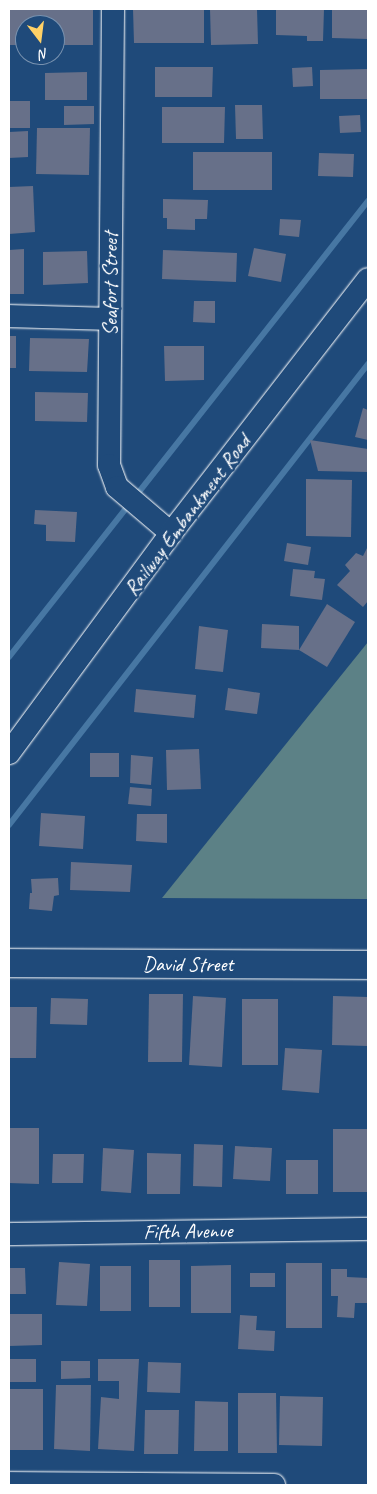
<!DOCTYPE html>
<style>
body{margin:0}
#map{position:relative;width:377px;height:1494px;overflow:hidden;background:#1f4a7a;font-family:Caveat,sans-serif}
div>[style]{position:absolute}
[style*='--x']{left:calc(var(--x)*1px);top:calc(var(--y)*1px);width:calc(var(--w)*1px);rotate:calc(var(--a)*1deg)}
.green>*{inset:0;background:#5c8186}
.stream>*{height:6px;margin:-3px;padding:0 3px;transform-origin:3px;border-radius:3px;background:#4777a3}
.building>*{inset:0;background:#677089}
.roads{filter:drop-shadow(0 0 1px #fff) drop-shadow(0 0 1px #fff)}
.street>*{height:22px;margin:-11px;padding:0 11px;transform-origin:11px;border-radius:11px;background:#1f4a7a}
.secondary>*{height:28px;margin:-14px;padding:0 14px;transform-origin:14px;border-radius:14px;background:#1f4a7a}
span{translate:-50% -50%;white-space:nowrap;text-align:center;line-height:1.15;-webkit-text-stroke:5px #1f4a7a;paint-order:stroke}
.street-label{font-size:21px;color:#fff}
.frame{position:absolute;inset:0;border:10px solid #fff;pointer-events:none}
.north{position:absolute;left:15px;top:15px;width:50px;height:50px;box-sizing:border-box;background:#1f4a7a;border:1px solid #7992af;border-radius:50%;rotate:165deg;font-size:14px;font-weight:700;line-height:20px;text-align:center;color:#fff}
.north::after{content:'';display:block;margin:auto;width:18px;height:22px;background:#ffd166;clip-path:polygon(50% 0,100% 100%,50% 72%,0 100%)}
</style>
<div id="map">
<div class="green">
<div style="clip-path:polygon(368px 642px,368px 899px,162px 898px)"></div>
</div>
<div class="stream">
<div style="--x:9;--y:657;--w:580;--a:-51.79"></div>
<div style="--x:9;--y:825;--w:584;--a:-52.09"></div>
</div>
<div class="building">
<div style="clip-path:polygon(9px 9px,93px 9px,93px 45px,55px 45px,55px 25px,25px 25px,25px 45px,9px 45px)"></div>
<div style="clip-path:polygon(133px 9px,204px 9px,204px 43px,134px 43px)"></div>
<div style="clip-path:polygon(210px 9px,257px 9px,258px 44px,211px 45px)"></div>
<div style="clip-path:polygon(276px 9px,324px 9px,323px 41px,307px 41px,307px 36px,276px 35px)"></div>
<div style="clip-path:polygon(332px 10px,368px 10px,368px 39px,332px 38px)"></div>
<div style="clip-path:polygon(155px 67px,213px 67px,212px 97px,155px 97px)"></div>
<div style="clip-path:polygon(312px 67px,313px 86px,293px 87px,292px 68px)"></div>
<div style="clip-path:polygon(368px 69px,368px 99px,320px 99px,320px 70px)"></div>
<div style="clip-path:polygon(87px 72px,87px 100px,45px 100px,45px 73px)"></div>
<div style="clip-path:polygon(9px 101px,30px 101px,30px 128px,9px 128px)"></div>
<div style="clip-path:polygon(235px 105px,262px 105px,263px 139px,236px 139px)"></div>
<div style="clip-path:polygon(64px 106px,94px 106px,94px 124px,64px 125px)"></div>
<div style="clip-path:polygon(162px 107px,225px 107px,224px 143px,162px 143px)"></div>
<div style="clip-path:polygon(360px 115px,361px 132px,340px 133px,339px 116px)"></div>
<div style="clip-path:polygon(37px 128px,90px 128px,89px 175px,36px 174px)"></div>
<div style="clip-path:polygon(28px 131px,28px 157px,9px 158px,9px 132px)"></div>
<div style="clip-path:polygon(193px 152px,272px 152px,272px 190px,193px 190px)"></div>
<div style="clip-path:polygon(319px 153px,354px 154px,353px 177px,318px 176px)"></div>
<div style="clip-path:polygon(33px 186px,35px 232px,9px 234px,9px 187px)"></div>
<div style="clip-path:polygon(163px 199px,208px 200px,207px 219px,195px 219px,195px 230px,167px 229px,167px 218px,163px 218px)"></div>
<div style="clip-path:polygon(280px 219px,301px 220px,299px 237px,279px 235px)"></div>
<div style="clip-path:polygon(254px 248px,286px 254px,281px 282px,248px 276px)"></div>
<div style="clip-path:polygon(24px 249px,24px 294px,9px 294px,9px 250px)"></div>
<div style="clip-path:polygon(163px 250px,237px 253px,236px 282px,162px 279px)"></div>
<div style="clip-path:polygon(87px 251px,88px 283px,43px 285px,43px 252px)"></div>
<div style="clip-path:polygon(194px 301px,215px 301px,215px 323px,193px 322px)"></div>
<div style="clip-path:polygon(9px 336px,16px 336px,16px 368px,9px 368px)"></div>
<div style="clip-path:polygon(30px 338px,89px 339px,87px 372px,29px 371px)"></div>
<div style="clip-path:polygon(164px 346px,204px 346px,204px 380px,165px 381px)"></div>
<div style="clip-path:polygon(35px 392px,88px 393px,87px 422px,35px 421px)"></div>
<div style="clip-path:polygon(363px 408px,368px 410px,368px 440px,355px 437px)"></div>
<div style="clip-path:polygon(310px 440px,368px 449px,368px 472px,318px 471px)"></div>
<div style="clip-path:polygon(306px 479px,352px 480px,351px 537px,306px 536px)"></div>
<div style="clip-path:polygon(35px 510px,77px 512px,75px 542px,46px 541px,46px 525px,34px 524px)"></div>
<div style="clip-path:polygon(287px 543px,311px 547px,308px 565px,284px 561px)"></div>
<div style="clip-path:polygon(368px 546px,368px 601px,363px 607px,337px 585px,350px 571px,345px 565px,356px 553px,363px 556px)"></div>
<div style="clip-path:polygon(293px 569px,315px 571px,314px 578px,325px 579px,322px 600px,290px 596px)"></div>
<div style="clip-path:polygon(327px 604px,355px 622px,327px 667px,299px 650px)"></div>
<div style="clip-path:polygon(262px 624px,299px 626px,299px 650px,261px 648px)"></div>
<div style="clip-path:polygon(199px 626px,228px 630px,223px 672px,195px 669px)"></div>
<div style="clip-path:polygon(228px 688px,260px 693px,257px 714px,225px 710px)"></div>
<div style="clip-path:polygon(136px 689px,196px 695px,194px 718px,134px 712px)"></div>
<div style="clip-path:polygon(199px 749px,201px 789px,167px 790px,166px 750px)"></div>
<div style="clip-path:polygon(90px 753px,119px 753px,119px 777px,90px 777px)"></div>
<div style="clip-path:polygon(131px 755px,153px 757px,151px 785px,130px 783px)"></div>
<div style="clip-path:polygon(130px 787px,152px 789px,151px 806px,128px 804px)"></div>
<div style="clip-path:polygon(41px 813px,85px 816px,83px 849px,39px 846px)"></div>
<div style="clip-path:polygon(137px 814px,167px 814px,167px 843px,136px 841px)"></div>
<div style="clip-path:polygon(71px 862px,132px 865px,130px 892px,70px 890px)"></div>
<div style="clip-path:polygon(58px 878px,59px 895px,54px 896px,52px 911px,29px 909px,30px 893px,32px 893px,31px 879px)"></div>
<div style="clip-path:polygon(149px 994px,183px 994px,182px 1062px,148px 1062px)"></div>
<div style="clip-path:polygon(193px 996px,226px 998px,222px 1067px,189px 1065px)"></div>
<div style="clip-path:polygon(333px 996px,368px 997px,368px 1046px,332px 1045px)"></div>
<div style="clip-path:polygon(51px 998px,88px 999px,87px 1025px,50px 1024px)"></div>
<div style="clip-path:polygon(242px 999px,278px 999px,278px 1065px,242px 1065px)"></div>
<div style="clip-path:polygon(9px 1007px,37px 1007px,36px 1058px,9px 1058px)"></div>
<div style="clip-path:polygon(285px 1048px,322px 1050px,319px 1093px,282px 1090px)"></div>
<div style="clip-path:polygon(9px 1128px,39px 1128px,39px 1184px,9px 1183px)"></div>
<div style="clip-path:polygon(333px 1129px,368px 1129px,368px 1192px,333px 1192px)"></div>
<div style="clip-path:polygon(194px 1144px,223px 1145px,222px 1187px,193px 1186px)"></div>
<div style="clip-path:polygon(235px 1146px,272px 1148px,270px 1181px,233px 1179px)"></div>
<div style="clip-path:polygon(103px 1148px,134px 1150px,131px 1193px,101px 1191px)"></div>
<div style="clip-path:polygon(147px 1153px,181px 1154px,180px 1194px,147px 1194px)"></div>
<div style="clip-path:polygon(53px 1154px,84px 1154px,83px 1183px,52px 1183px)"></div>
<div style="clip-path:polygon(286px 1160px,318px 1160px,318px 1194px,286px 1194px)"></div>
<div style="clip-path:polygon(149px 1260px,180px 1260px,180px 1307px,149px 1307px)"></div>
<div style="clip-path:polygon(59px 1262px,90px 1264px,87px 1306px,56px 1305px)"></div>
<div style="clip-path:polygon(286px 1263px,322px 1263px,322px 1328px,286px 1328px)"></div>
<div style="clip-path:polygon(231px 1265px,231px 1313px,191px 1313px,191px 1266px)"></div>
<div style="clip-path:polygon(100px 1266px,131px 1266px,131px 1311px,100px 1311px)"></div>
<div style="clip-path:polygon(9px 1268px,25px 1268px,26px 1294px,9px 1294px)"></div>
<div style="clip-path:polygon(331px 1269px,347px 1269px,347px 1277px,368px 1278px,367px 1303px,355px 1303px,354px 1318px,337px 1317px,338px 1296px,331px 1296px)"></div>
<div style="clip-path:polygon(250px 1273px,275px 1273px,275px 1287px,250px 1287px)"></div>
<div style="clip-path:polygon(9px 1314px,42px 1314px,42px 1345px,9px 1346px)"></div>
<div style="clip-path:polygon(240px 1315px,257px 1316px,256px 1330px,275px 1331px,274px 1351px,238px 1349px)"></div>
<div style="clip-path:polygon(9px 1359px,36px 1359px,36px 1382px,9px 1382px)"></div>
<div style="clip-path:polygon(98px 1359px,139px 1359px,134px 1451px,98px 1449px,101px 1397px,119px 1399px,119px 1381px,98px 1381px)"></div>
<div style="clip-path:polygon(61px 1361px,90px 1361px,90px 1378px,61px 1379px)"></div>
<div style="clip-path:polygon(148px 1362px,181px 1363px,180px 1393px,147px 1392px)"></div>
<div style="clip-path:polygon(56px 1385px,91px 1385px,90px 1451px,54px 1449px)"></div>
<div style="clip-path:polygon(9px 1389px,43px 1389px,43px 1450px,9px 1450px)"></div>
<div style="clip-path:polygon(238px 1393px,276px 1393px,277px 1453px,238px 1453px)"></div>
<div style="clip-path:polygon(280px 1396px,323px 1397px,322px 1446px,279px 1445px)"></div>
<div style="clip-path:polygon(195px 1401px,228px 1402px,228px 1451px,194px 1451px)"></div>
<div style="clip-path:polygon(145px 1410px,179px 1410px,178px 1454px,144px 1454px)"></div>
</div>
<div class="roads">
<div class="street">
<div style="--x:113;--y:9;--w:456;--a:90.5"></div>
<div style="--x:109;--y:465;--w:23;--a:70"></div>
<div style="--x:117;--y:487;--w:71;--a:40.4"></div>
<div style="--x:9;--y:316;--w:101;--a:1.7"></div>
<div style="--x:9;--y:753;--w:273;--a:-53.6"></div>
<div style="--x:171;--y:533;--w:321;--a:-52.2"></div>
<div style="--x:9;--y:1234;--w:359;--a:-0.8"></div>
<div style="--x:9;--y:1483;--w:265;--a:0.4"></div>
</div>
<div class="secondary">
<div style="--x:9;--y:963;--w:359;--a:0.3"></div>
</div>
</div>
<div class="street-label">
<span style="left:110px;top:284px;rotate:-90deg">Seafort Street</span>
<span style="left:187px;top:515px;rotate:-53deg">Railway Embankment Road</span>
<span style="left:188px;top:964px">David Street</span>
<span style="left:188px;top:1231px;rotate:-1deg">Fifth Avenue</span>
</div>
<div class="frame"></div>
<div class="north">N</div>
</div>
